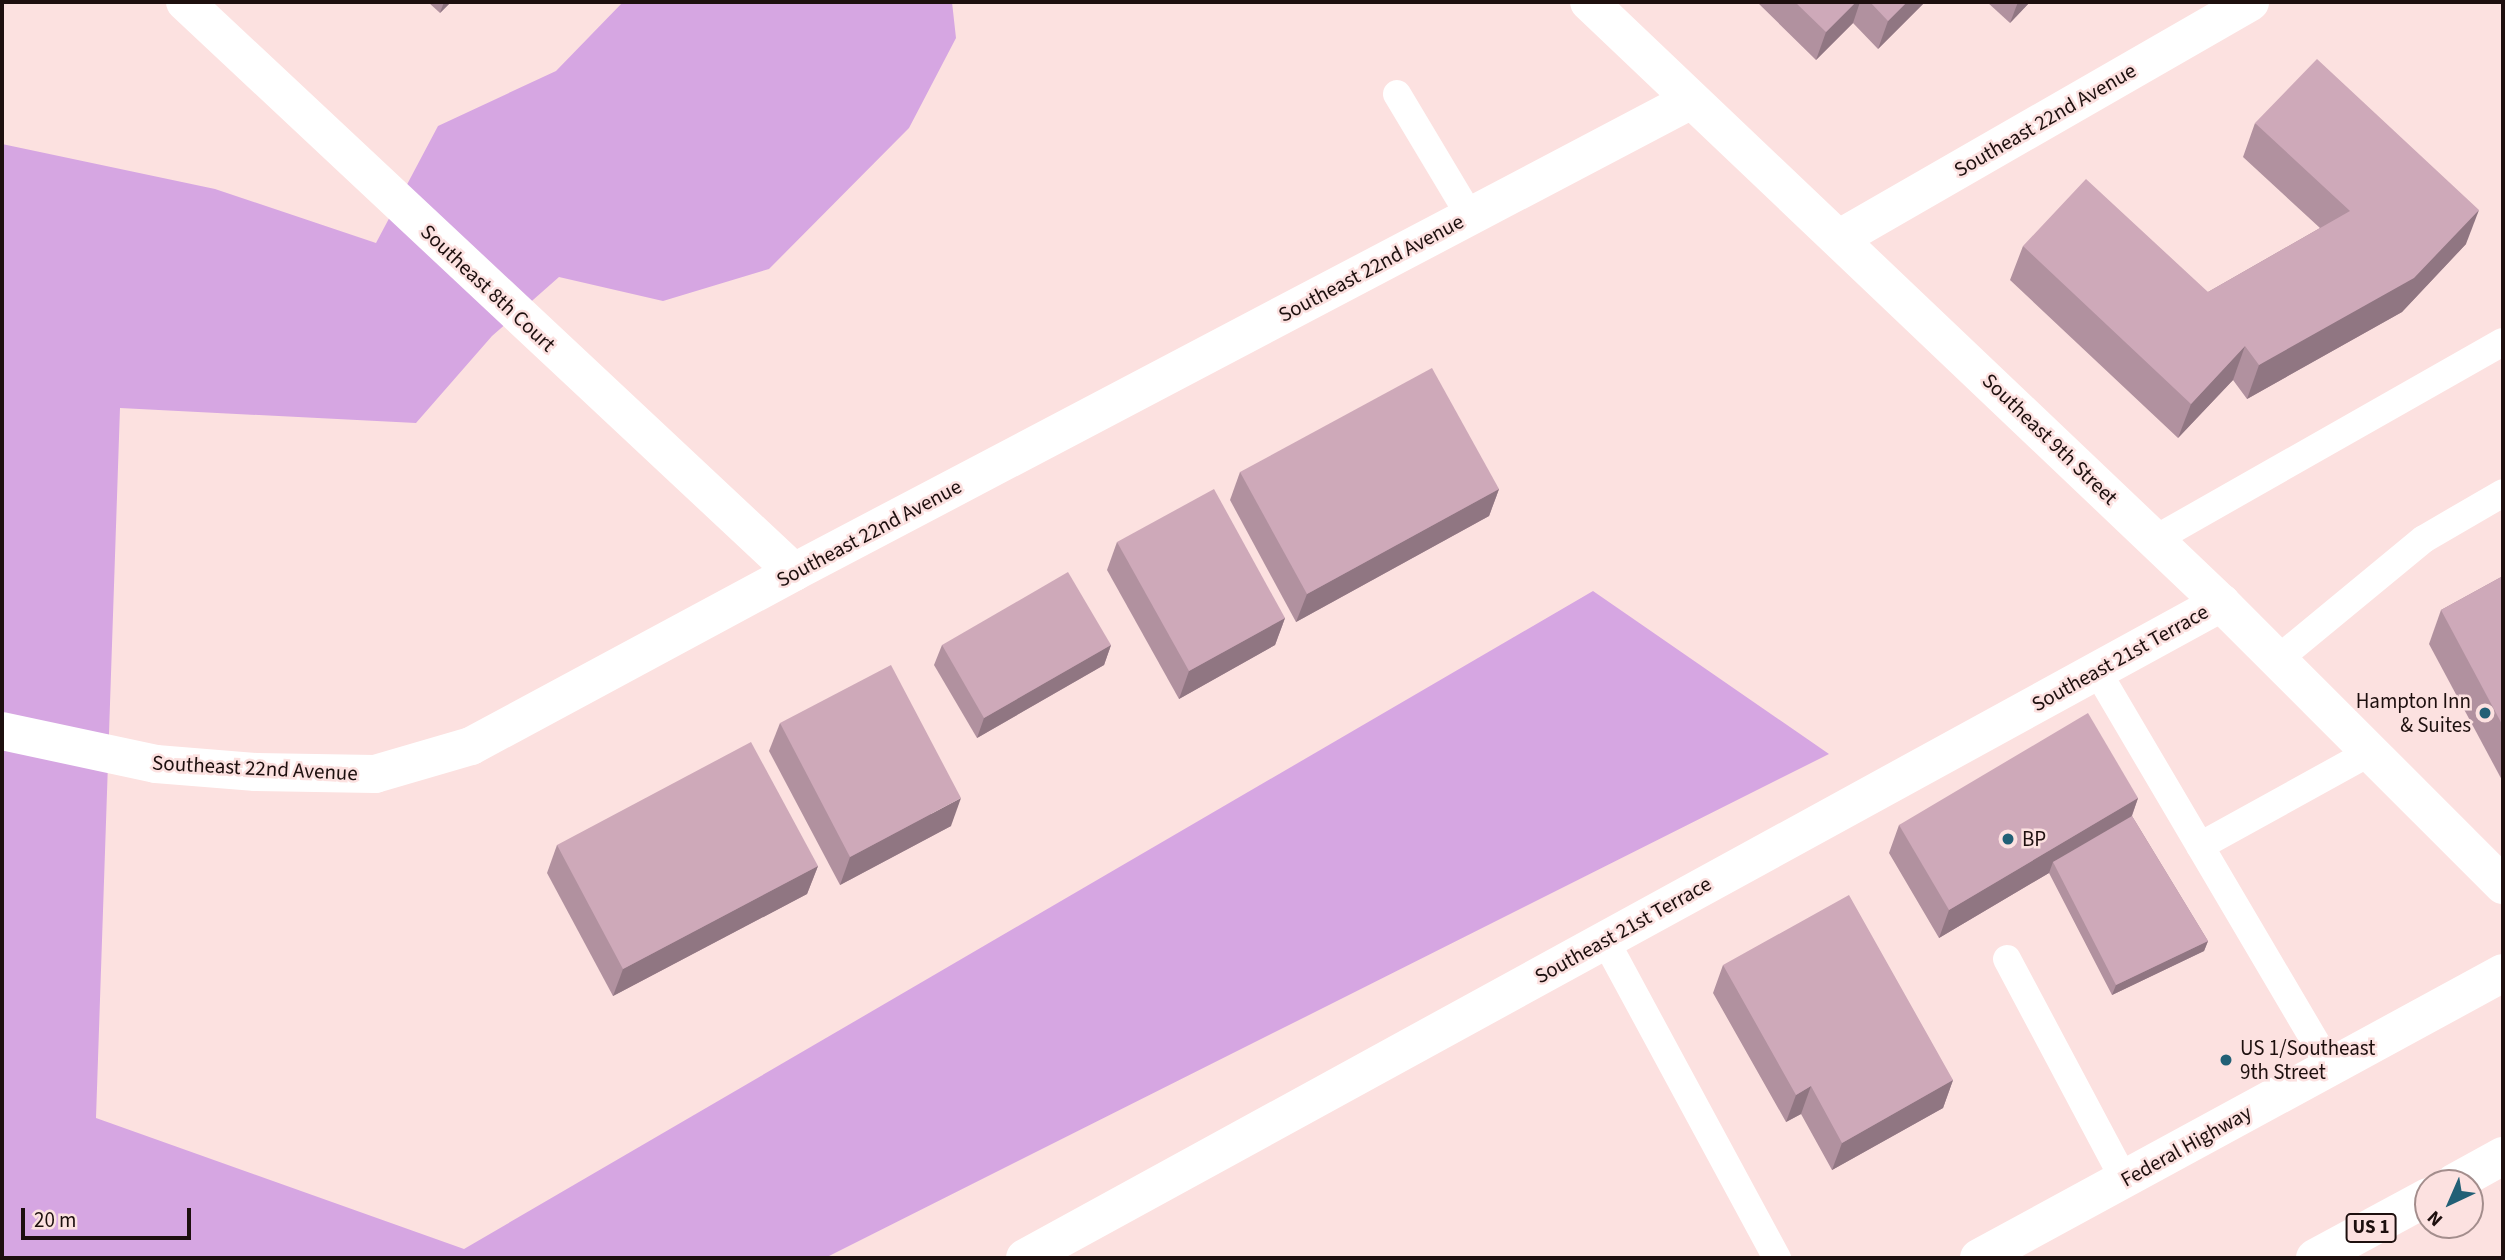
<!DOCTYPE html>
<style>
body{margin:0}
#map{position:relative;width:2505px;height:1260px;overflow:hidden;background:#fce1e0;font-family:"Source Sans 3",sans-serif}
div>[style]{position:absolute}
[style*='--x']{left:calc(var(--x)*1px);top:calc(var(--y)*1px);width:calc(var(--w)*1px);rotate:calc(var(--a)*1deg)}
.water>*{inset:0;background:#d6a6e2}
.lane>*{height:28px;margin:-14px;padding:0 14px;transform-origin:14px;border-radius:14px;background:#fff}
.street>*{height:38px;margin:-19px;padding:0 19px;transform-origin:19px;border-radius:19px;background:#fff}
.primary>*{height:38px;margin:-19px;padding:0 19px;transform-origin:19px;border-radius:19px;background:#fff}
.wall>*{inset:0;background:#b1919f}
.shaded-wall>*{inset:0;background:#907682}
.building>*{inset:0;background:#cea9b9}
.dots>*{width:19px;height:19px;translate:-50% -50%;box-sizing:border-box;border:4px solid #fce1e0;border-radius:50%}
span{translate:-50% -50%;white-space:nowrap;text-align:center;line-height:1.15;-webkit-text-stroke:5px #fce1e0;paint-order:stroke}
.shield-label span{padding:2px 5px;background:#fce1e0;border:2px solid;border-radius:5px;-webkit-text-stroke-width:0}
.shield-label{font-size:19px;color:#1d0f0e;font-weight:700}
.street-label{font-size:21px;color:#1d0f0e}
.poi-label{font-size:21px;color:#1d0f0e}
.right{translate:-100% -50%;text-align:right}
.left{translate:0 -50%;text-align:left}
.frame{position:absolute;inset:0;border:4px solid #1d0f0e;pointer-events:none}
.north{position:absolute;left:2414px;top:1169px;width:70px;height:70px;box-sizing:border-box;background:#fce1e0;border:2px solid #a38d8c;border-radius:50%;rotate:224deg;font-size:19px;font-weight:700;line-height:28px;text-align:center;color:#1d0f0e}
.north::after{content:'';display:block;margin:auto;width:24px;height:32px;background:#226076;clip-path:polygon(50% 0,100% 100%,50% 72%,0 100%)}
.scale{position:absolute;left:21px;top:1208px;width:170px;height:32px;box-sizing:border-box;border:4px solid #1d0f0e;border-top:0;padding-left:9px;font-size:21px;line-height:24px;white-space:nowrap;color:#1d0f0e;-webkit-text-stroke:5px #fce1e0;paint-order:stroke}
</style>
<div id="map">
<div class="water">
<div style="clip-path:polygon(623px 2px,952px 2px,956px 38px,909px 128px,769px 269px,663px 301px,559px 277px,492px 336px,416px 423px,120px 408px,96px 1118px,464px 1249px,1593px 591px,1829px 754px,825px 1258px,2px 1258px,2px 144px,215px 189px,376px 243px,438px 126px,556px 71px)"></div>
</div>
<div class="lane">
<div style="--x:1397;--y:94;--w:142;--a:59.1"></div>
<div style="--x:2154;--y:540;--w:401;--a:-29.6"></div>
<div style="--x:2277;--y:660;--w:190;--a:-39.5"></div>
<div style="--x:2424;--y:539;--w:91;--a:-30.2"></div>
<div style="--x:2097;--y:671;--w:459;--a:59.5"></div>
<div style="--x:2200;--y:846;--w:194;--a:-28.9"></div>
<div style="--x:1605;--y:940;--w:362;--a:61.6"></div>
<div style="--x:2007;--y:959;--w:249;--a:62"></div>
</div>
<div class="street">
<div style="--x:185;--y:2;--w:834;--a:43.11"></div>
<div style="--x:1589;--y:2;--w:872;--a:43.56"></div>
<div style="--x:2221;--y:603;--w:399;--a:45"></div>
<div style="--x:1840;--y:238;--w:473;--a:-29.9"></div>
<div style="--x:2;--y:731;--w:157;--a:12.1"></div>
<div style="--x:156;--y:764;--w:100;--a:4.6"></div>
<div style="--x:256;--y:772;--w:119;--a:1"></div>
<div style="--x:375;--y:774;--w:100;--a:-16.3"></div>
<div style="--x:471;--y:746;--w:367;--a:-28.3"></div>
<div style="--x:794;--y:572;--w:1014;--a:-27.75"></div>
<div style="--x:1025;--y:1258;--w:1364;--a:-28.71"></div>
</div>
<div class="primary">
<div style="--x:2454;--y:1183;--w:56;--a:-28.9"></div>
<div style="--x:1979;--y:1258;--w:596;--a:-28.54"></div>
<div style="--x:2315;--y:1258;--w:128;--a:-28.4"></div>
</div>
<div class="wall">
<div style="clip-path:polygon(428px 2px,451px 2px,440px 13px)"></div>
<div style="clip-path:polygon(1757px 2px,1925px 2px,1878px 49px,1853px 23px,1816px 60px)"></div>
<div style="clip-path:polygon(1987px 2px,2030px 2px,2010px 23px)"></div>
<div style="clip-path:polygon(2255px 123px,2466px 244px,2402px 312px,2247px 399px,2233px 380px,2178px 438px,2010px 280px,2023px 246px,2208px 292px,2320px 228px,2243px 157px)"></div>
<div style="clip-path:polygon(1240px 472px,1499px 489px,1489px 516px,1296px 622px,1230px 500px)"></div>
<div style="clip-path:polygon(1117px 542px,1285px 618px,1275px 645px,1179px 699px,1107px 570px)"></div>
<div style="clip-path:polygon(2503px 576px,2503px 782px,2429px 644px,2441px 610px)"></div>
<div style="clip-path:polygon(942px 645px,1111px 645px,1104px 665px,977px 738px,934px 665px)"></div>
<div style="clip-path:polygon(780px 723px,951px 826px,840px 885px,769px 751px)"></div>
<div style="clip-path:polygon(2138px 798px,2132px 816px,2208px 941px,2204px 951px,2112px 995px,2049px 873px,1939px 938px,1889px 853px,1899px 825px)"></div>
<div style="clip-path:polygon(557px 845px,818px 866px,807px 894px,613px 996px,547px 873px)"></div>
<div style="clip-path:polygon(1723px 965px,1953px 1080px,1943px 1108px,1832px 1170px,1801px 1114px,1786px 1122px,1713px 993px)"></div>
</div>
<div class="shaded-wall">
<div style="clip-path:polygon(444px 2px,451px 2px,440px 13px)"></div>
<div style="clip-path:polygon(1856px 2px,1860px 2px,1853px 23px,1816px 60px,1826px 32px)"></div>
<div style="clip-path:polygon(1907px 2px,1925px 2px,1878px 49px,1888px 21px)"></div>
<div style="clip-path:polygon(2018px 2px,2030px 2px,2010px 23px)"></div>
<div style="clip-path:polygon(2479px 210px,2466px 244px,2402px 312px,2247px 399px,2259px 365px)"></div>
<div style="clip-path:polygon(2245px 346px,2233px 380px,2178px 438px,2191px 404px)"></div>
<div style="clip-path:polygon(1499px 489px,1489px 516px,1296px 622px,1307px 594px)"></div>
<div style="clip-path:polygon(1285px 618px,1275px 645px,1179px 699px,1189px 671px)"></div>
<div style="clip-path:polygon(1111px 645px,1104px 665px,977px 738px,984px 718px)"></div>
<div style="clip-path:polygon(961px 798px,951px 826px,840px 885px,850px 857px)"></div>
<div style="clip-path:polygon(2138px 798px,2128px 826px,2053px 862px,2049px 873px,1939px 938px,1949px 910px)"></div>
<div style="clip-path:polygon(818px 866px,807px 894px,613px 996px,623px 969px)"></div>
<div style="clip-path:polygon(2208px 941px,2204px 951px,2112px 995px,2116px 985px)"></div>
<div style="clip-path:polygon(1953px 1080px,1943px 1108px,1832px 1170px,1842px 1143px)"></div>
<div style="clip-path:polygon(1811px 1086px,1801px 1114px,1786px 1122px,1796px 1095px)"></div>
</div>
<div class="building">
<div style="clip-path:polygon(1795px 2px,1856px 2px,1826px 32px)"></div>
<div style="clip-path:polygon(1870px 2px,1907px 2px,1888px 21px)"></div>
<div style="clip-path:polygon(2317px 59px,2479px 210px,2414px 278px,2259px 365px,2245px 346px,2191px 404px,2023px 246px,2086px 179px,2208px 292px,2350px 211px,2255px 123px)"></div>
<div style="clip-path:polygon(1432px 368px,1499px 489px,1307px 594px,1240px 472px)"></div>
<div style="clip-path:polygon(1214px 489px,1285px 618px,1189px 671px,1117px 542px)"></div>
<div style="clip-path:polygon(1068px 572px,1111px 645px,984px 718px,942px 645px)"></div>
<div style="clip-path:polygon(2503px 576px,2503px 726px,2441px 610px)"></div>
<div style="clip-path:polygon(891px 665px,961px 798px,850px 857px,780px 723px)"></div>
<div style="clip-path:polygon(2088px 713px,2138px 798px,1949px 910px,1899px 825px)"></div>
<div style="clip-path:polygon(751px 742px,818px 866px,623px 969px,557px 845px)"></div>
<div style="clip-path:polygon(2132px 816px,2208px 941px,2116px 985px,2053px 862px)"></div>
<div style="clip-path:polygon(1849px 895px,1953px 1080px,1842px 1143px,1811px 1086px,1796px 1095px,1723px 965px)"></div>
</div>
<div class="dots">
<div style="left:2485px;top:713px;background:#226076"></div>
<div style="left:2008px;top:839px;background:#226076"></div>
<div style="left:2226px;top:1060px;background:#226076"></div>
</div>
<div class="shield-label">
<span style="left:2371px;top:1228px">US 1</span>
</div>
<div class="street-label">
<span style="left:2045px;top:120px;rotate:-30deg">Southeast 22nd Avenue</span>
<span style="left:1371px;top:268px;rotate:-28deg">Southeast 22nd Avenue</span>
<span style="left:488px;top:288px;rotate:43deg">Southeast 8th Court</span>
<span style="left:2050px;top:439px;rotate:44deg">Southeast 9th Street</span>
<span style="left:869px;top:533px;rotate:-28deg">Southeast 22nd Avenue</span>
<span style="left:2120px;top:658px;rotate:-29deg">Southeast 21st Terrace</span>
<span style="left:255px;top:768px;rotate:3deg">Southeast 22nd Avenue</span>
<span style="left:1623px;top:930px;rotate:-29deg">Southeast 21st Terrace</span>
<span style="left:2186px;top:1146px;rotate:-29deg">Federal Highway</span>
</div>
<div class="poi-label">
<span class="right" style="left:2471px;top:713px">Hampton Inn<br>&amp; Suites</span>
<span class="left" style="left:2022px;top:839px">BP</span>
<span class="left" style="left:2240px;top:1060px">US 1/Southeast<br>9th Street</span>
</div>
<div class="frame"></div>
<div class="north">N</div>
<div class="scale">20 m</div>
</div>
